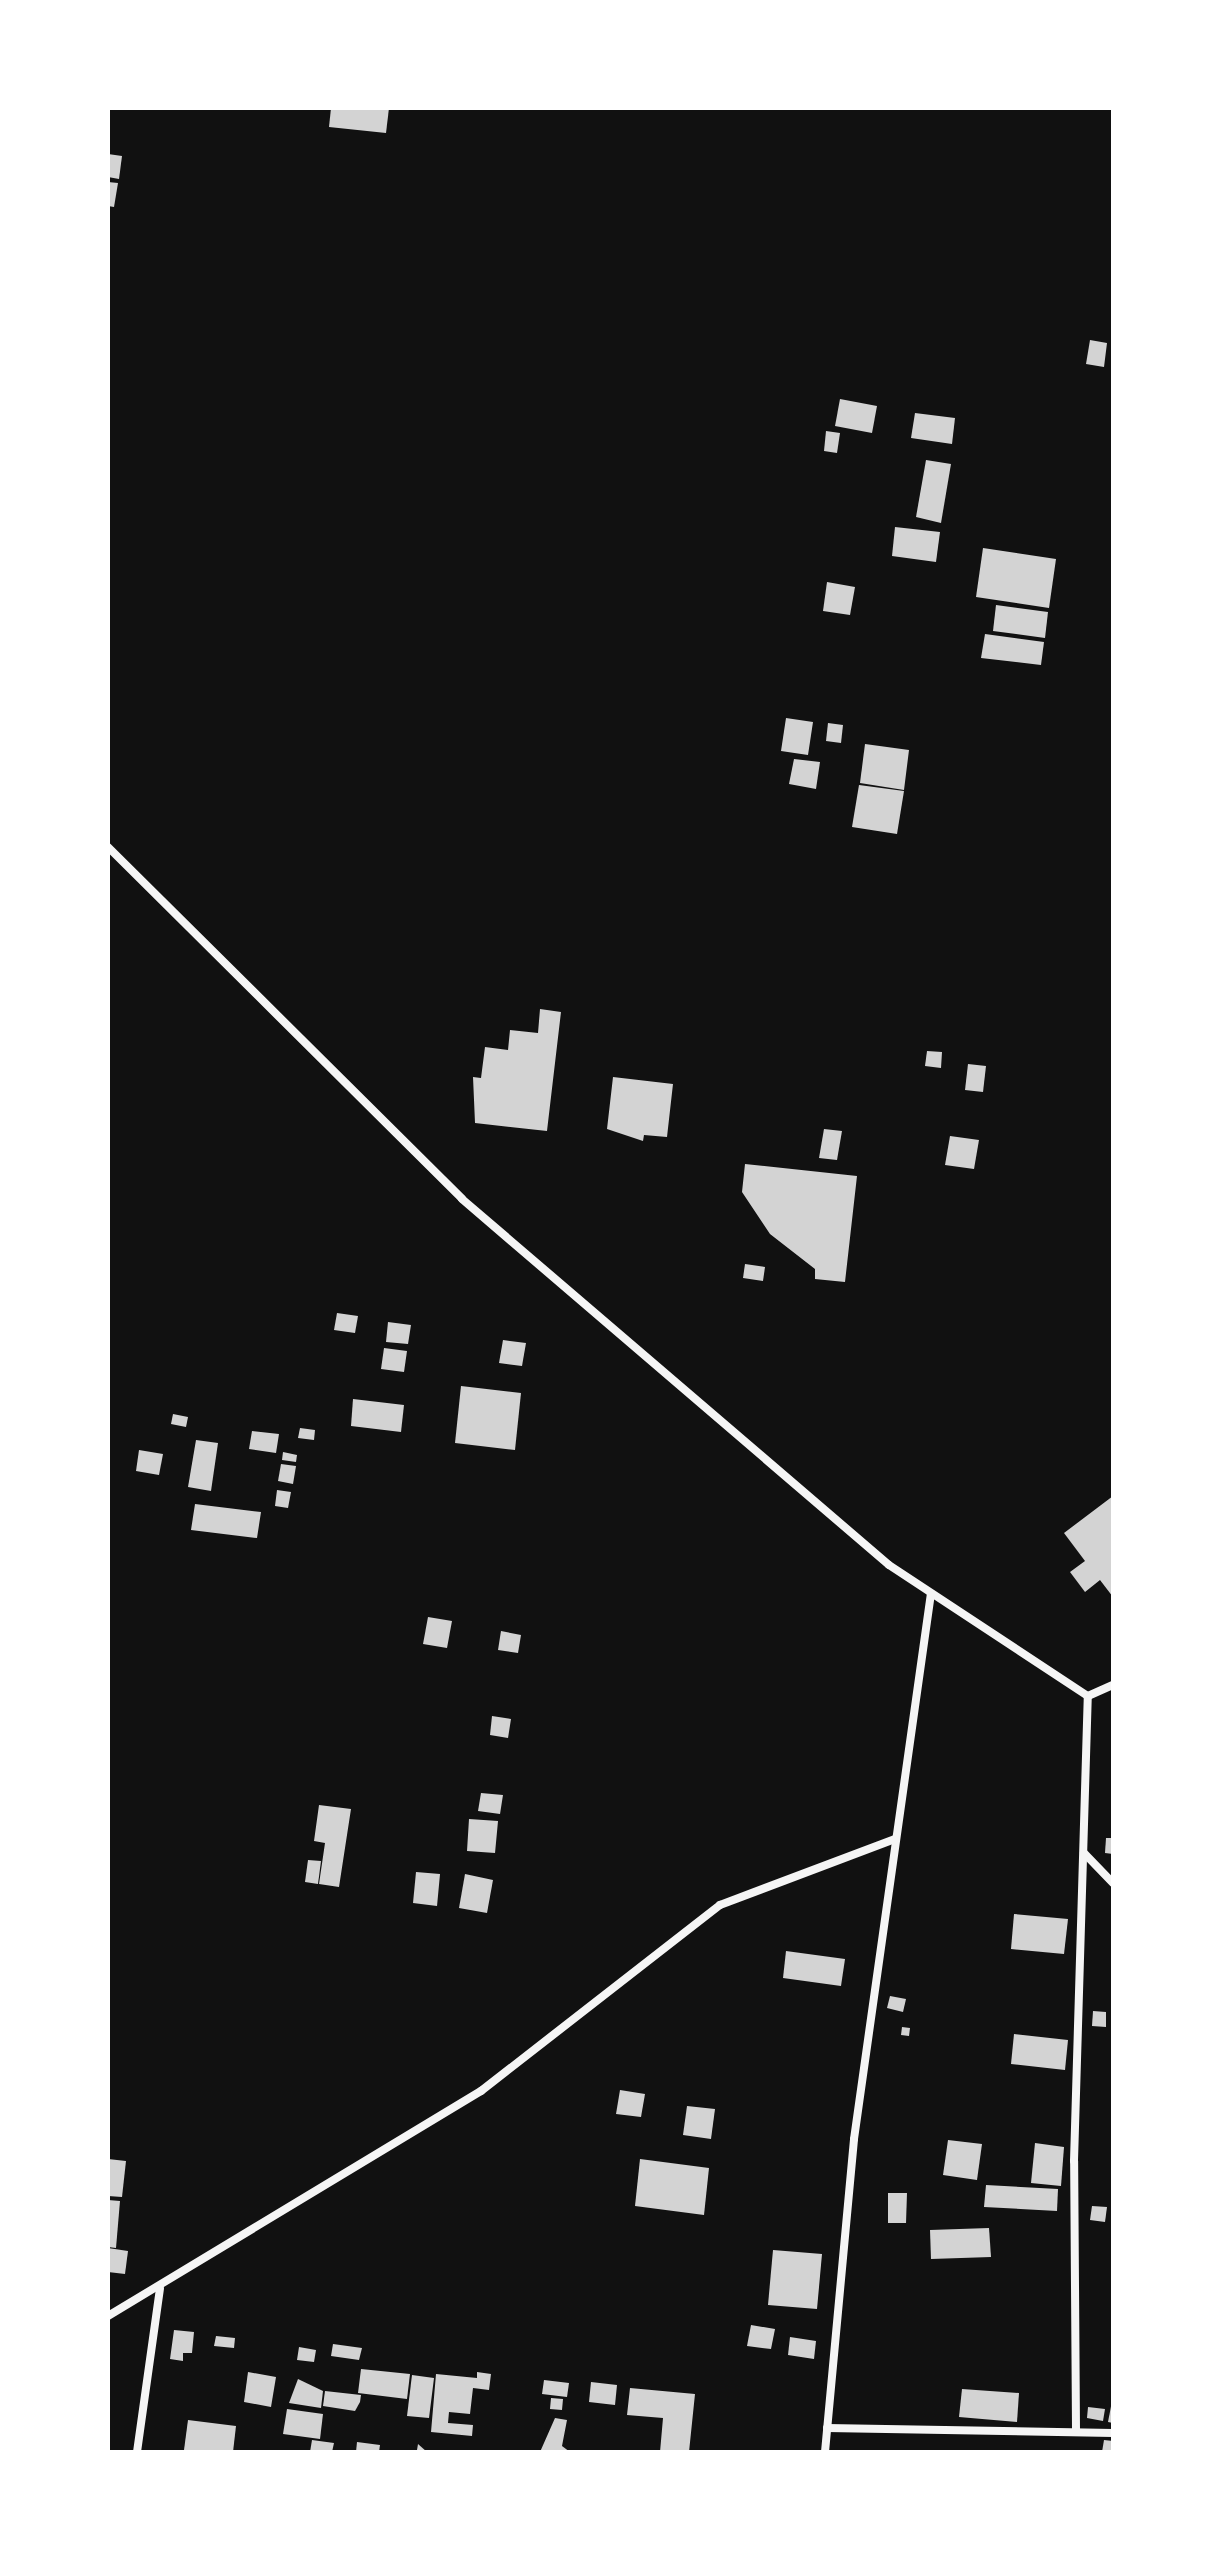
<!DOCTYPE html>
<style>
body{margin:0}
#map{position:relative;width:1221px;height:2560px;overflow:hidden;background:#111;font-family:"Fira Sans",sans-serif}
div>[style]{position:absolute}
[style*='--x']{left:calc(var(--x)*1px);top:calc(var(--y)*1px);width:calc(var(--w)*1px);rotate:calc(var(--a)*1deg)}
.building>*{inset:0;background:#d3d3d3}
.minor>*{height:8px;margin:-4px;padding:0 4px;transform-origin:4px;border-radius:4px;background:#f5f5f5}
span{translate:-50% -50%;white-space:nowrap;text-align:center;line-height:1.15;-webkit-text-stroke:7px #fff;paint-order:stroke}
.frame{position:absolute;inset:0;border:110px solid #fff;pointer-events:none}
</style>
<div id="map">
<div class="building">
<div style="clip-path:polygon(331px 108px,389px 108px,386px 133px,329px 127px)"></div>
<div style="clip-path:polygon(108px 154px,122px 156px,119px 179px,108px 177px)"></div>
<div style="clip-path:polygon(108px 182px,118px 183px,114px 207px,108px 206px)"></div>
<div style="clip-path:polygon(1090px 340px,1107px 343px,1104px 367px,1086px 364px)"></div>
<div style="clip-path:polygon(840px 399px,877px 406px,872px 433px,835px 426px)"></div>
<div style="clip-path:polygon(915px 413px,955px 418px,952px 444px,911px 438px)"></div>
<div style="clip-path:polygon(826px 431px,840px 433px,837px 453px,824px 451px)"></div>
<div style="clip-path:polygon(926px 460px,951px 464px,941px 523px,916px 517px)"></div>
<div style="clip-path:polygon(895px 527px,940px 532px,936px 562px,892px 556px)"></div>
<div style="clip-path:polygon(983px 548px,1056px 559px,1049px 608px,976px 597px)"></div>
<div style="clip-path:polygon(827px 582px,855px 587px,850px 615px,823px 611px)"></div>
<div style="clip-path:polygon(996px 605px,1048px 612px,1045px 638px,993px 631px)"></div>
<div style="clip-path:polygon(985px 634px,1044px 642px,1041px 665px,981px 658px)"></div>
<div style="clip-path:polygon(786px 718px,813px 722px,808px 755px,781px 751px)"></div>
<div style="clip-path:polygon(828px 723px,843px 725px,841px 743px,826px 741px)"></div>
<div style="clip-path:polygon(865px 744px,909px 750px,904px 790px,860px 783px)"></div>
<div style="clip-path:polygon(794px 759px,820px 762px,816px 789px,789px 784px)"></div>
<div style="clip-path:polygon(859px 785px,904px 791px,897px 834px,852px 827px)"></div>
<div style="clip-path:polygon(540px 1009px,561px 1012px,547px 1131px,475px 1123px,473px 1077px,481px 1078px,485px 1047px,508px 1050px,510px 1030px,538px 1033px)"></div>
<div style="clip-path:polygon(927px 1051px,942px 1052px,941px 1068px,925px 1066px)"></div>
<div style="clip-path:polygon(968px 1064px,986px 1066px,983px 1092px,965px 1090px)"></div>
<div style="clip-path:polygon(613px 1077px,673px 1084px,667px 1137px,644px 1135px,643px 1141px,607px 1129px)"></div>
<div style="clip-path:polygon(824px 1129px,842px 1131px,837px 1160px,819px 1158px)"></div>
<div style="clip-path:polygon(950px 1136px,979px 1140px,974px 1169px,945px 1165px)"></div>
<div style="clip-path:polygon(745px 1164px,857px 1176px,845px 1282px,815px 1279px,815px 1269px,770px 1234px,742px 1192px)"></div>
<div style="clip-path:polygon(745px 1264px,765px 1267px,763px 1281px,743px 1278px)"></div>
<div style="clip-path:polygon(337px 1313px,358px 1316px,355px 1333px,334px 1330px)"></div>
<div style="clip-path:polygon(388px 1322px,411px 1325px,408px 1344px,386px 1342px)"></div>
<div style="clip-path:polygon(503px 1340px,526px 1343px,522px 1366px,499px 1363px)"></div>
<div style="clip-path:polygon(384px 1348px,407px 1351px,404px 1372px,381px 1369px)"></div>
<div style="clip-path:polygon(461px 1386px,521px 1393px,515px 1450px,455px 1443px)"></div>
<div style="clip-path:polygon(353px 1399px,404px 1405px,401px 1432px,351px 1426px)"></div>
<div style="clip-path:polygon(173px 1414px,188px 1417px,186px 1427px,171px 1424px)"></div>
<div style="clip-path:polygon(300px 1428px,315px 1430px,314px 1440px,298px 1438px)"></div>
<div style="clip-path:polygon(252px 1431px,279px 1434px,276px 1453px,249px 1449px)"></div>
<div style="clip-path:polygon(196px 1440px,218px 1443px,211px 1491px,188px 1487px)"></div>
<div style="clip-path:polygon(139px 1450px,163px 1454px,159px 1475px,136px 1471px)"></div>
<div style="clip-path:polygon(283px 1452px,297px 1455px,296px 1462px,282px 1460px)"></div>
<div style="clip-path:polygon(281px 1464px,296px 1466px,293px 1484px,278px 1481px)"></div>
<div style="clip-path:polygon(277px 1490px,291px 1492px,288px 1508px,275px 1506px)"></div>
<div style="clip-path:polygon(1113px 1496px,1113px 1597px,1100px 1580px,1085px 1592px,1070px 1572px,1085px 1561px,1064px 1533px)"></div>
<div style="clip-path:polygon(195px 1504px,261px 1512px,257px 1538px,191px 1530px)"></div>
<div style="clip-path:polygon(428px 1617px,452px 1621px,447px 1648px,423px 1644px)"></div>
<div style="clip-path:polygon(501px 1631px,521px 1635px,518px 1653px,498px 1650px)"></div>
<div style="clip-path:polygon(492px 1716px,511px 1719px,508px 1738px,490px 1735px)"></div>
<div style="clip-path:polygon(481px 1793px,503px 1795px,500px 1814px,478px 1811px)"></div>
<div style="clip-path:polygon(319px 1805px,351px 1809px,339px 1887px,319px 1884px,325px 1843px,314px 1841px)"></div>
<div style="clip-path:polygon(469px 1819px,498px 1821px,495px 1853px,467px 1851px)"></div>
<div style="clip-path:polygon(1106px 1838px,1113px 1838px,1113px 1854px,1105px 1853px)"></div>
<div style="clip-path:polygon(308px 1860px,321px 1861px,318px 1884px,305px 1882px)"></div>
<div style="clip-path:polygon(416px 1872px,440px 1874px,437px 1906px,413px 1903px)"></div>
<div style="clip-path:polygon(465px 1874px,493px 1880px,487px 1913px,459px 1908px)"></div>
<div style="clip-path:polygon(1014px 1914px,1068px 1919px,1064px 1954px,1011px 1949px)"></div>
<div style="clip-path:polygon(786px 1951px,845px 1959px,841px 1986px,783px 1978px)"></div>
<div style="clip-path:polygon(890px 1996px,906px 1999px,903px 2012px,887px 2008px)"></div>
<div style="clip-path:polygon(1093px 2011px,1106px 2012px,1106px 2027px,1092px 2026px)"></div>
<div style="clip-path:polygon(902px 2027px,910px 2028px,909px 2036px,901px 2035px)"></div>
<div style="clip-path:polygon(1014px 2034px,1068px 2040px,1065px 2070px,1011px 2064px)"></div>
<div style="clip-path:polygon(620px 2090px,645px 2094px,641px 2117px,616px 2114px)"></div>
<div style="clip-path:polygon(687px 2106px,715px 2109px,711px 2139px,683px 2135px)"></div>
<div style="clip-path:polygon(948px 2140px,982px 2144px,977px 2180px,943px 2175px)"></div>
<div style="clip-path:polygon(1035px 2143px,1064px 2147px,1061px 2186px,1031px 2183px)"></div>
<div style="clip-path:polygon(108px 2159px,126px 2161px,122px 2197px,108px 2196px)"></div>
<div style="clip-path:polygon(640px 2159px,709px 2168px,704px 2215px,635px 2206px)"></div>
<div style="clip-path:polygon(986px 2185px,1058px 2189px,1057px 2211px,984px 2207px)"></div>
<div style="clip-path:polygon(888px 2193px,907px 2193px,906px 2223px,888px 2223px)"></div>
<div style="clip-path:polygon(108px 2200px,120px 2201px,116px 2248px,108px 2247px)"></div>
<div style="clip-path:polygon(1092px 2206px,1107px 2207px,1105px 2222px,1090px 2220px)"></div>
<div style="clip-path:polygon(989px 2228px,991px 2257px,931px 2259px,930px 2230px)"></div>
<div style="clip-path:polygon(108px 2248px,128px 2251px,125px 2274px,108px 2272px)"></div>
<div style="clip-path:polygon(773px 2250px,822px 2254px,817px 2309px,768px 2305px)"></div>
<div style="clip-path:polygon(751px 2325px,775px 2329px,771px 2349px,747px 2346px)"></div>
<div style="clip-path:polygon(174px 2330px,194px 2332px,192px 2353px,183px 2353px,183px 2361px,170px 2359px)"></div>
<div style="clip-path:polygon(216px 2336px,235px 2338px,234px 2348px,214px 2346px)"></div>
<div style="clip-path:polygon(790px 2337px,816px 2341px,814px 2359px,788px 2355px)"></div>
<div style="clip-path:polygon(333px 2344px,362px 2348px,359px 2360px,331px 2356px)"></div>
<div style="clip-path:polygon(299px 2347px,316px 2350px,314px 2362px,297px 2360px)"></div>
<div style="clip-path:polygon(361px 2369px,410px 2374px,407px 2399px,358px 2393px)"></div>
<div style="clip-path:polygon(248px 2372px,276px 2377px,271px 2407px,244px 2402px)"></div>
<div style="clip-path:polygon(477px 2372px,491px 2374px,489px 2390px,473px 2388px,470px 2414px,449px 2412px,448px 2423px,473px 2425px,472px 2436px,431px 2432px,436px 2374px,477px 2378px)"></div>
<div style="clip-path:polygon(412px 2375px,434px 2378px,429px 2418px,407px 2416px)"></div>
<div style="clip-path:polygon(298px 2379px,323px 2391px,321px 2408px,289px 2403px)"></div>
<div style="clip-path:polygon(544px 2380px,569px 2383px,567px 2397px,542px 2394px)"></div>
<div style="clip-path:polygon(591px 2382px,617px 2385px,615px 2405px,589px 2402px)"></div>
<div style="clip-path:polygon(630px 2388px,695px 2394px,689px 2452px,660px 2452px,663px 2418px,627px 2415px)"></div>
<div style="clip-path:polygon(962px 2389px,1019px 2393px,1017px 2422px,959px 2417px)"></div>
<div style="clip-path:polygon(325px 2391px,361px 2395px,360px 2402px,355px 2411px,323px 2406px)"></div>
<div style="clip-path:polygon(1113px 2396px,1113px 2423px,1108px 2422px)"></div>
<div style="clip-path:polygon(551px 2398px,563px 2399px,562px 2410px,550px 2409px)"></div>
<div style="clip-path:polygon(1088px 2407px,1105px 2409px,1103px 2421px,1087px 2418px)"></div>
<div style="clip-path:polygon(287px 2409px,323px 2414px,320px 2439px,283px 2434px)"></div>
<div style="clip-path:polygon(555px 2418px,567px 2420px,562px 2446px,570px 2452px,540px 2452px)"></div>
<div style="clip-path:polygon(188px 2420px,236px 2426px,233px 2452px,184px 2450px)"></div>
<div style="clip-path:polygon(312px 2440px,334px 2443px,332px 2452px,310px 2452px)"></div>
<div style="clip-path:polygon(1104px 2440px,1113px 2441px,1113px 2452px,1102px 2452px)"></div>
<div style="clip-path:polygon(357px 2442px,380px 2445px,379px 2452px,356px 2452px)"></div>
<div style="clip-path:polygon(418px 2444px,427px 2452px,404px 2452px,417px 2450px)"></div>
</div>
<div class="minor">
<div style="--x:108;--y:847;--w:499;--a:44.8"></div>
<div style="--x:462;--y:1199;--w:562;--a:40.6"></div>
<div style="--x:889;--y:1565;--w:238;--a:33.4"></div>
<div style="--x:1088;--y:1696;--w:27;--a:-24"></div>
<div style="--x:1084;--y:1853;--w:42;--a:46"></div>
<div style="--x:108;--y:2316;--w:436;--a:-31.1"></div>
<div style="--x:481;--y:2091;--w:303;--a:-37.9"></div>
<div style="--x:720;--y:1905;--w:187;--a:-20.7"></div>
<div style="--x:827;--y:2428;--w:286;--a:1"></div>
<div style="--x:1076;--y:2429;--w:268;--a:-90.4"></div>
<div style="--x:1074;--y:2161;--w:465;--a:-88.3"></div>
<div style="--x:137;--y:2452;--w:165;--a:-82"></div>
<div style="--x:825;--y:2452;--w:314;--a:-84.7"></div>
<div style="--x:854;--y:2139;--w:551;--a:-81.97"></div>
</div>
<div class="frame"></div>
</div>
